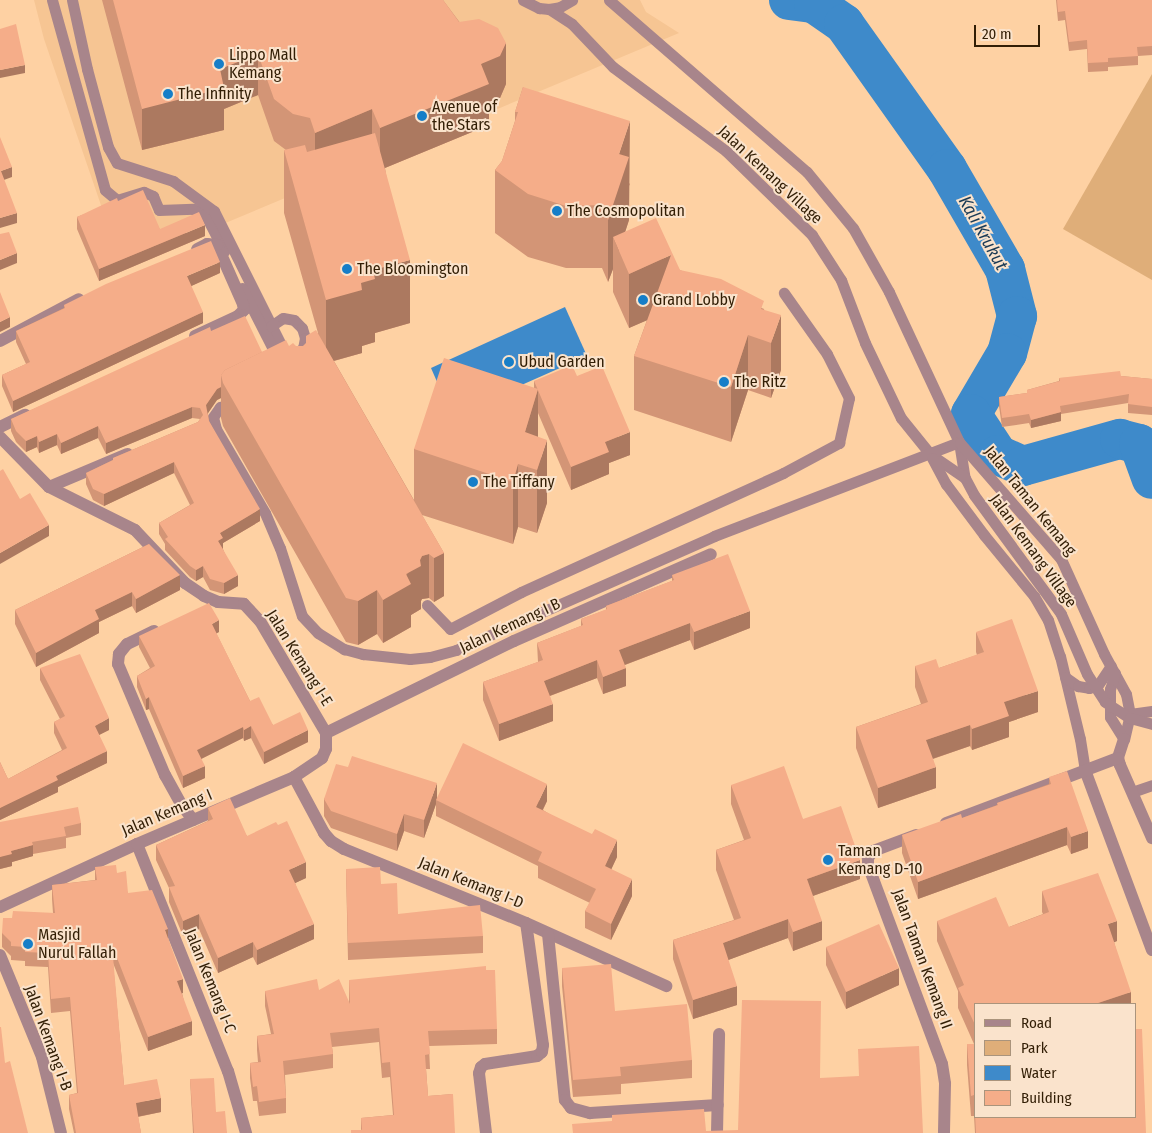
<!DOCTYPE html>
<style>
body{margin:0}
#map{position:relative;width:1152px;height:1133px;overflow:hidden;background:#fed1a3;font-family:"Fira Sans Condensed",sans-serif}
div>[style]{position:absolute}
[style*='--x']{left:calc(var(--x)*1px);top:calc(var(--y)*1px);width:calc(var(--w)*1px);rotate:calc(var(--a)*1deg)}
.built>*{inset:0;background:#f6c593}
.green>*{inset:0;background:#dfae79}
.water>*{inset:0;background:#3e8aca}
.river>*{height:40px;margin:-20px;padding:0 20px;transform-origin:20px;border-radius:20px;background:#3e8aca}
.service>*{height:11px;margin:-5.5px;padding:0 5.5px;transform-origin:5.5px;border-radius:5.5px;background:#a8858b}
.minor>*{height:12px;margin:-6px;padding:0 6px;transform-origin:6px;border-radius:6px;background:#a8858b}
.tertiary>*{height:12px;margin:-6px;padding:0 6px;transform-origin:6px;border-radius:6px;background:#a8858b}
.service-bridge>*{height:11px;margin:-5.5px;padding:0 5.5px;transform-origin:5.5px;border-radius:5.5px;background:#a8858b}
.wall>*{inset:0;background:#d39576}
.shaded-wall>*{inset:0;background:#ac7960}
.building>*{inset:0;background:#f5ad89}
.dots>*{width:14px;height:14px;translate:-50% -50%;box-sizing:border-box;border:2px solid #fae3cc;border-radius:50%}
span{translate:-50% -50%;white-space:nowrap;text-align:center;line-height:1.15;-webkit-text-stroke:4px #fae3cc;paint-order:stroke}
.poi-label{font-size:16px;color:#321e05}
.left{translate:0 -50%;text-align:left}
.street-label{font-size:16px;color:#321e05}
.water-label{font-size:18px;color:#1a3a55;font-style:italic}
.legend{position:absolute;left:974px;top:1003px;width:162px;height:115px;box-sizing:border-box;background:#fae3cc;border:1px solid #aa947c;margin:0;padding:6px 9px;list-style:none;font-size:15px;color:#321e05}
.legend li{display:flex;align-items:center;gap:10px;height:25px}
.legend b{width:25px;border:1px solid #aa947c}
.scale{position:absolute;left:974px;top:25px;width:66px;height:22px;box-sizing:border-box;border:2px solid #321e05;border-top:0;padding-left:6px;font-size:15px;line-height:18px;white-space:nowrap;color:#321e05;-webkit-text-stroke:4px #fae3cc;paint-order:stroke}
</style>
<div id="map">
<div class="built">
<div style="clip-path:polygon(34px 0,640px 0,646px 12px,679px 33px,211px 229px,200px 219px,164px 238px,104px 214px,44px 39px)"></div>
</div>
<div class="green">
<div style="clip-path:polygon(1152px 74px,1152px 280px,1063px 229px)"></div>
</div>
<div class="water">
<div style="clip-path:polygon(565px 307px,587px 356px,452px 416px,431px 368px)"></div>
</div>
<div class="river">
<div style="--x:789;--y:0;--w:25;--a:7"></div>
<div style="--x:814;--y:3;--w:37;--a:35"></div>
<div style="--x:844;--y:24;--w:178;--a:54.6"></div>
<div style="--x:947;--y:169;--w:116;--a:59.9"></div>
<div style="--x:1005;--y:269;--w:49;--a:75.7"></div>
<div style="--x:1017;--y:316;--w:38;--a:105"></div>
<div style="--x:1007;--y:353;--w:71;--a:120.5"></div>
<div style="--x:971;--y:414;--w:49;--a:56.6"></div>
<div style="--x:998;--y:455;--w:27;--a:24"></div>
<div style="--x:1023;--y:466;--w:101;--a:-15.6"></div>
<div style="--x:1120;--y:439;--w:20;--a:15"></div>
<div style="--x:1139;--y:444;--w:37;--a:70"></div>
</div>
<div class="service">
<div style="--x:52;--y:0;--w:197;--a:74.4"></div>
<div style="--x:105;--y:190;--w:16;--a:40"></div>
<div style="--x:117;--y:200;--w:28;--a:-17"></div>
<div style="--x:144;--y:192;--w:10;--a:24"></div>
<div style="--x:153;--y:196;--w:15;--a:67"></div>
<div style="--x:159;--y:210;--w:34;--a:-2"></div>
<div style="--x:193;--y:209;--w:13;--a:23"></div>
<div style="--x:205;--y:214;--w:42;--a:62.8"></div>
<div style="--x:72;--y:0;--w:71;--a:77.7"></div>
<div style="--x:87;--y:69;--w:81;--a:74.9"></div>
<div style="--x:108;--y:147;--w:18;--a:61"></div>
<div style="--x:117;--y:163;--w:59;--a:17.8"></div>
<div style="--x:173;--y:181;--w:51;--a:36.2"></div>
<div style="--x:214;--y:211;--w:161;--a:63.4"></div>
<div style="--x:523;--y:0;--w:18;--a:27"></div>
<div style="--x:539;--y:8;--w:10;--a:6"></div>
<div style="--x:549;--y:9;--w:11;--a:-10"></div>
<div style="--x:560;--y:7;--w:14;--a:-30"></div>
<div style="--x:609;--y:0;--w:262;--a:41"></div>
<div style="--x:807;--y:172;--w:72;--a:50.6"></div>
<div style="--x:853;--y:228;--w:73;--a:60.6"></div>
<div style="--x:889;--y:292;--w:166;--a:65"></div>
<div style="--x:959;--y:442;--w:36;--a:81"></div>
<div style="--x:965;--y:478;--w:19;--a:62"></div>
<div style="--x:549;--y:9;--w:27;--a:33"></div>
<div style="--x:572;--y:24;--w:59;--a:46.4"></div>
<div style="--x:613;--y:67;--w:141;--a:36.6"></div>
<div style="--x:726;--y:151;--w:120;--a:44.3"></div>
<div style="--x:812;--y:235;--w:54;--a:57.2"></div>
<div style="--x:841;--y:280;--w:67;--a:69.1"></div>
<div style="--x:865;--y:343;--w:83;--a:64.4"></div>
<div style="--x:901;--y:418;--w:46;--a:51.1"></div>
<div style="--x:930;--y:454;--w:42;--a:34.4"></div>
<div style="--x:242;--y:288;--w:82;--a:63.1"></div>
<div style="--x:271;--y:326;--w:14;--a:-34"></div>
<div style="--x:283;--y:318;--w:11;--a:10"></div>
<div style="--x:294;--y:320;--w:11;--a:45"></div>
<div style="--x:302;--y:328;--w:10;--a:73"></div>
<div style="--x:305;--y:338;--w:10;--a:101"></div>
<div style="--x:303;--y:348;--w:13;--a:135"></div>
<div style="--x:236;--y:401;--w:17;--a:159"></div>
<div style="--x:220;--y:407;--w:12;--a:125"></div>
<div style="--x:213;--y:417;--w:12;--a:76"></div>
<div style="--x:216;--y:429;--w:97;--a:59.7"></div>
<div style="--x:265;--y:513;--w:38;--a:67"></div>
<div style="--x:280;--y:548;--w:71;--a:72.1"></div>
<div style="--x:302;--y:616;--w:23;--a:47"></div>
<div style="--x:318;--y:633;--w:31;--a:32"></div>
<div style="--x:344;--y:649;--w:20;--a:15"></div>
<div style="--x:363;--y:654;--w:47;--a:6.1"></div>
<div style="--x:410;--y:659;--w:20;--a:-6"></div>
<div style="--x:430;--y:657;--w:27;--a:-15"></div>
<div style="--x:456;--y:650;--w:282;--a:-23.8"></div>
<div style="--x:714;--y:536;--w:262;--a:-21"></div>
<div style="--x:960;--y:443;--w:154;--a:49"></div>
<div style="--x:1061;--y:559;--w:104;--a:65.6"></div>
<div style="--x:1104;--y:654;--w:46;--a:61.2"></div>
<div style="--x:1126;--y:694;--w:20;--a:79"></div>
<div style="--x:1130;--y:714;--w:26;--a:103"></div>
<div style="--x:932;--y:458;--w:30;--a:62"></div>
<div style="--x:946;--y:484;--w:64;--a:53.3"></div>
<div style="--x:984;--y:535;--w:79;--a:50.7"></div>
<div style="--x:1034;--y:596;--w:28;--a:60"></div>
<div style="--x:1048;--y:620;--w:38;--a:72"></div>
<div style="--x:1060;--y:656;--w:85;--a:76.5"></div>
<div style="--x:1080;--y:739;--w:31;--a:81"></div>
<div style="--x:427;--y:605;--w:33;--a:46"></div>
<div style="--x:450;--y:629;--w:80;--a:-27.5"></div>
<div style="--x:521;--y:592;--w:288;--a:-24.4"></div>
<div style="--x:783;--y:473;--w:64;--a:-28.2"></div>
<div style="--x:839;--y:443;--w:46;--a:-77.5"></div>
<div style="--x:849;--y:398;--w:49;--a:-116.6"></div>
<div style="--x:827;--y:354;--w:75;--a:-125.2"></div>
<div style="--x:1115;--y:673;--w:17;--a:107"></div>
<div style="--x:1110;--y:689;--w:28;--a:90"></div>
<div style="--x:1110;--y:717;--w:26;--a:58"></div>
<div style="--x:1065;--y:677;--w:16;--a:35"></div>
<div style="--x:1078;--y:686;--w:11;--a:10"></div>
<div style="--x:1089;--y:688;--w:9;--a:-18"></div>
<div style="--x:1098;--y:685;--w:23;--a:-56"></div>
<div style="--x:1130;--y:714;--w:22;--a:-8"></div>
<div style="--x:1132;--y:792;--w:21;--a:-19"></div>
</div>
<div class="minor">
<div style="--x:195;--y:336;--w:47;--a:-24.9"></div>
<div style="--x:238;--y:316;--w:8;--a:-45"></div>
<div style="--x:244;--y:310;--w:6;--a:-99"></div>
<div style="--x:243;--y:304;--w:64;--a:-113.8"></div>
<div style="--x:217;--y:245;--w:10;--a:-174"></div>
<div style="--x:207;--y:244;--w:11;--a:153"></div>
<div style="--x:0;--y:341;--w:89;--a:-28"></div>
<div style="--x:0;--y:427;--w:28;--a:-26"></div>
<div style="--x:0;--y:437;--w:70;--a:45.6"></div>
<div style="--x:49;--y:487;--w:96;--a:26.6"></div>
<div style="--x:135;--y:530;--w:73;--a:46.7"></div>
<div style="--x:185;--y:583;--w:23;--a:34"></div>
<div style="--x:204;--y:596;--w:15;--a:23"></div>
<div style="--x:218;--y:602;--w:26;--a:4"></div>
<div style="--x:244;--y:604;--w:23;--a:47"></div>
<div style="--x:260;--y:621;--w:130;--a:59.5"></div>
<div style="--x:49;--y:487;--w:85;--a:-22.9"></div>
<div style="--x:154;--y:631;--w:30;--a:154"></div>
<div style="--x:127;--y:644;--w:13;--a:129"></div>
<div style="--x:119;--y:654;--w:10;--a:96"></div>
<div style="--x:118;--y:664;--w:121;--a:67.1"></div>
<div style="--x:165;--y:775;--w:33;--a:61"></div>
<div style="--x:181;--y:804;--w:20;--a:53"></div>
<div style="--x:326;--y:733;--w:209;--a:-26.1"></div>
<div style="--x:514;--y:641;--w:215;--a:-23.8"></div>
<div style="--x:1124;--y:739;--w:20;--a:108"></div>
<div style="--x:1118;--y:758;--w:7;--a:74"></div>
<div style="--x:1120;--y:765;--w:80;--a:66.3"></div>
<div style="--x:1085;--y:770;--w:192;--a:69.6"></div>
<div style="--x:294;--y:777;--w:64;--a:61.8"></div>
<div style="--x:324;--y:833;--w:11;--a:49"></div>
<div style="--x:331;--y:841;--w:15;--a:32"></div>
<div style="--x:344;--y:849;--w:196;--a:22.1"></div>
<div style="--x:526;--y:923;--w:154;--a:24.2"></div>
<div style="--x:946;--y:823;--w:184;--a:-20.7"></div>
<div style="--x:916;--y:835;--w:46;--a:159.6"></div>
<div style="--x:873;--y:851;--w:9;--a:126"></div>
<div style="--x:868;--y:858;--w:7;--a:90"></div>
<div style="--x:868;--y:865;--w:212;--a:69.6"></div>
<div style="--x:942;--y:1064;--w:20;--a:81"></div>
<div style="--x:945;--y:1084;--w:49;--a:91.2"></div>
<div style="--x:137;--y:844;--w:245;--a:68.2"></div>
<div style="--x:228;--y:1071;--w:65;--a:73.8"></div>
<div style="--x:0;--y:907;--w:151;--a:-24.7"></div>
<div style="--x:137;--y:844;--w:171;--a:-23.1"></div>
<div style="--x:294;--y:777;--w:34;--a:-34"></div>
<div style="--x:322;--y:758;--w:10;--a:-66"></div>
<div style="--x:326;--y:749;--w:16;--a:-90"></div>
<div style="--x:548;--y:934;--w:167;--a:84.2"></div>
<div style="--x:565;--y:1100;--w:10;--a:53"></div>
<div style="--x:571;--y:1108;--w:20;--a:15"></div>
<div style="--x:590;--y:1113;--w:128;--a:-3.6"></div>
<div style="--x:486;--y:1133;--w:60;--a:-96.7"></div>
<div style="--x:479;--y:1073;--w:6;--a:-72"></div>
<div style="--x:481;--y:1067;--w:5;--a:-37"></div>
<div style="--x:485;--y:1064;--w:53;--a:-8.7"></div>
<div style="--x:537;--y:1056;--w:6;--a:-39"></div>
<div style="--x:542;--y:1052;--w:7;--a:-82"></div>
<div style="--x:543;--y:1045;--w:123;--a:-97.9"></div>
<div style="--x:717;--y:1133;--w:99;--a:-88.8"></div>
</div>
<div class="tertiary">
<div style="--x:0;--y:955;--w:110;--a:67.6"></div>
<div style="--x:42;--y:1057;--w:78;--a:76"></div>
</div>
<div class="service-bridge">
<div style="--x:974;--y:495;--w:147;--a:53.8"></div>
<div style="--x:1061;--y:614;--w:65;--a:66.6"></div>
<div style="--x:1087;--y:674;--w:33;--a:57"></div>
<div style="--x:1105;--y:702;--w:30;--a:33"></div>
<div style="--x:1130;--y:718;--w:23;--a:15"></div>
</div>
<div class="wall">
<div style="clip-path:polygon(102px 0,443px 0,506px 84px,500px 98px,489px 103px,489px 125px,385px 168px,410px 323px,375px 333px,375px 342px,362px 346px,362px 353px,334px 361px,414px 500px,414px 449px,534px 388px,534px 381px,577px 376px,630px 455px,609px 463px,609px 474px,571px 490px,538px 413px,538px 437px,547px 503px,537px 533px,518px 527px,513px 544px,422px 515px,444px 553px,444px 596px,434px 602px,429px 598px,422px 599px,421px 601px,421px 609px,411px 615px,411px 627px,383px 643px,377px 634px,358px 645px,346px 642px,223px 426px,221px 418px,221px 398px,217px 400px,208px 413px,209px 421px,260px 521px,223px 543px,223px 549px,238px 586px,224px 594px,210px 590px,203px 577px,196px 581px,190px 577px,165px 550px,165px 544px,159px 534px,159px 523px,190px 505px,174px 473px,104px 506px,93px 500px,86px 484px,86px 473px,113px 460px,113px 458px,198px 422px,200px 419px,192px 418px,106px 454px,98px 438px,61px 454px,57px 445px,39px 453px,37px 447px,26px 452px,16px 442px,11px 431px,11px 419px,211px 331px,262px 352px,289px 346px,303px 346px,318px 333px,284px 213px,284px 150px,286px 150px,274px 141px,258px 95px,224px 109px,224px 130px,142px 150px)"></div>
<div style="clip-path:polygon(1056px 0,1152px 0,1152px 55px,1138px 56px,1138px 65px,1108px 67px,1108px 71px,1088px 72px,1087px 49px,1069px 51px,1065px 20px,1058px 21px)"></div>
<div style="clip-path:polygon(523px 87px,630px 184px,629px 186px,629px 220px,625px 232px,680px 270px,764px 309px,781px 370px,771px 398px,748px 390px,731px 442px,634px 410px,634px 356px,647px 320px,629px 328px,613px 292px,613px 269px,608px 282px,602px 268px,566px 268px,528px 257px,495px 233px,495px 170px,502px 161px,515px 121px,515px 112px)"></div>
<div style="clip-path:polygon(118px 201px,160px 229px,205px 236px,99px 281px,77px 229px,77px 217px)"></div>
<div style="clip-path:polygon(220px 273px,191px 286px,203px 323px,13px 412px,2px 386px,2px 375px,26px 364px,16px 342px,16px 331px,64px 308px,64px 305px)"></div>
<div style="clip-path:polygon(1121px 376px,1152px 379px,1152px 415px,1128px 413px,1128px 403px,1061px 414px,1061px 421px,1031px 428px,1029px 423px,1002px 427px,999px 406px,999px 397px,1027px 393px,1027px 390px,1059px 381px,1059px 378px)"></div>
<div style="clip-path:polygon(149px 544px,180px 590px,136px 613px,132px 606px,99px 622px,99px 633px,36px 667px,15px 624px,15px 610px)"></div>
<div style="clip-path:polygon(672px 575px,750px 628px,694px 650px,690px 640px,625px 665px,626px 686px,603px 694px,597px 678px,550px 696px,553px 721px,499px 741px,483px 700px,483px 682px,538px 662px,537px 643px,581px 626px,581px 619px,606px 610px,606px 606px,672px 581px)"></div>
<div style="clip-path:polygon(219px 632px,216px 633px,250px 701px,273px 725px,308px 742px,264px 764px,251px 738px,244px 741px,243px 738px,201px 759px,205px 778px,183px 788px,149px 709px,146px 710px,137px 687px,137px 676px,150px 668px,139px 647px,139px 636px)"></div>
<div style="clip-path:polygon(976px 632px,1038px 712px,1009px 722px,1009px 737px,972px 750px,970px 746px,933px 759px,936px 788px,878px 808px,856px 748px,856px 727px,921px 704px,915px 687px,915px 666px,939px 668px,977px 655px,976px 652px)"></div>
<div style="clip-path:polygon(40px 668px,109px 730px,99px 735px,107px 763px,58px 787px,58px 792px,0 820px,0 762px,8px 779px,62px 750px,54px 733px,54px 722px,60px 719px,40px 680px)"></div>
<div style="clip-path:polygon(348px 767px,437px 798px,547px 801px,543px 810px,617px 857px,611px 869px,632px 896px,611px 940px,585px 928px,585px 911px,590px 903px,538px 878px,538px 866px,436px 816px,436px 804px,424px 838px,404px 831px,397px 851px,331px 828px,324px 816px,324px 799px)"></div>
<div style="clip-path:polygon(1049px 777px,1088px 848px,1071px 854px,1067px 845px,918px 899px,902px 853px,902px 835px,962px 818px,997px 805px,997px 803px,1049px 784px)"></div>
<div style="clip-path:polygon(731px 785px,803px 819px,860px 879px,813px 896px,822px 940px,793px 951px,788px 938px,728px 960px,737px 1005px,693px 1019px,673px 959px,673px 940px,734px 920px,716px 870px,716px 850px,744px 840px,731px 804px)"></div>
<div style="clip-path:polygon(208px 808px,306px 878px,295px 883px,314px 939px,257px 965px,253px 957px,218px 973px,199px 929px,183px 936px,169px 902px,169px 888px,156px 860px,156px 845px,208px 821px)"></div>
<div style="clip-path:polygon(0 822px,81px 823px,81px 835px,66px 838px,66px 848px,33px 854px,33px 856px,12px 862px,12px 866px,0 869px)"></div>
<div style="clip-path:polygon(95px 867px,117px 873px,128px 893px,168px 938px,183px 993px,182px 993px,192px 1035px,148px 1051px,113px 963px,124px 1085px,161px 1112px,138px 1117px,141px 1133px,74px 1133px,69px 1109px,69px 1095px,77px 1093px,70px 1011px,51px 1013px,48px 967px,25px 966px,25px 961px,11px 960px,11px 956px,2px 947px,2px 933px,12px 918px,53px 913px,52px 899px,52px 885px,95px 880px)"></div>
<div style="clip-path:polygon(346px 869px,381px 884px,398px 914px,483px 936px,483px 953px,348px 960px)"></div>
<div style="clip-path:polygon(1042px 891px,1117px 941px,1114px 942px,1131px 1004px,976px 1004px,976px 1117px,1146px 1133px,975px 1133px,974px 1116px,971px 1116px,967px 1065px,967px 1044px,974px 1044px,958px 1008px,958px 991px,937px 941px,937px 921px,1009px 927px,1043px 914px,1042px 912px)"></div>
<div style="clip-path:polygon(826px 947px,899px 985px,846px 1009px,826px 965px)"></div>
<div style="clip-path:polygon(562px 968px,615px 1011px,692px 1060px,692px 1078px,621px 1084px,621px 1094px,573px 1097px,562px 986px)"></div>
<div style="clip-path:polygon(349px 980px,497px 1029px,497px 1044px,429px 1046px,430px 1069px,426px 1069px,428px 1096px,453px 1094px,361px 1130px,361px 1118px,393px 1115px,390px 1077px,382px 1078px,379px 1042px,332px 1047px,333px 1054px,333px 1068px,285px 1075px,286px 1098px,286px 1113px,259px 1116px,257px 1101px,253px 1101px,250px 1078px,250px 1063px,258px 1062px,257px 1050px,257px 1036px,271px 1034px,265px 1006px,265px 991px,319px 990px,349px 1003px)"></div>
<div style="clip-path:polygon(190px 1079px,216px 1112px,227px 1133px,193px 1133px)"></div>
</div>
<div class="shaded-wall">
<div style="clip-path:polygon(506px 43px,506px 84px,500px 98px,489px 103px,489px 125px,380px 170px,380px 128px,481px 64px)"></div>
<div style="clip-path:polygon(258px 54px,258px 95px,224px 109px,224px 130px,142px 150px,142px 109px,220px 69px)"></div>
<div style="clip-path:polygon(25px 65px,25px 73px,0 78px,0 70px)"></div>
<div style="clip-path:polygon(372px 109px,372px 151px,315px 174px,315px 133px)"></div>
<div style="clip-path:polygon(630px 121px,629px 220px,619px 251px,613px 237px,613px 269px,608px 282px,608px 220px,619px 154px)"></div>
<div style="clip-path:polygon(12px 167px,12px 177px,1px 181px,1px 171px)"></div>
<div style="clip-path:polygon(17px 213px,17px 223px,0 228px,0 218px)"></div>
<div style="clip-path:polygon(205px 225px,205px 236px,99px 281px,99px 269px)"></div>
<div style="clip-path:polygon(17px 253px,17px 263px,0 270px,0 260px)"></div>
<div style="clip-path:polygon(671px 255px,671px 310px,629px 328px,629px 274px)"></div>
<div style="clip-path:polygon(410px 260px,410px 323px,375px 333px,375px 342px,362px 346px,362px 353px,326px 363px,326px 300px,361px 283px,373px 270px)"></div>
<div style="clip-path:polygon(220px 262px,220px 273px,187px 288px,187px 276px)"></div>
<div style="clip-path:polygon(203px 312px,203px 323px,13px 412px,13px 401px)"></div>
<div style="clip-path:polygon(781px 315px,781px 370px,771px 398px,771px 343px)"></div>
<div style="clip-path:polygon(10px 317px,10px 327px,0 332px,0 322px)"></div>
<div style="clip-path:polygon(748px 335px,748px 390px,731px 442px,731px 387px)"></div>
<div style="clip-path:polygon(221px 387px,221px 398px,217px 400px,206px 416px,206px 405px,217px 389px)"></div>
<div style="clip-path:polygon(538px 389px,538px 452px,525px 432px)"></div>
<div style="clip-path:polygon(192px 407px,192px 418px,106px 454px,106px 443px)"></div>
<div style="clip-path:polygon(1061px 412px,1061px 421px,1031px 428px,1031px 420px)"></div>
<div style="clip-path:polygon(98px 426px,98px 438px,61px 454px,61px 443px)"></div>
<div style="clip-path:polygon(630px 432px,630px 455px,609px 463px,609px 474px,571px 490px,571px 467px,605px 442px)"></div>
<div style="clip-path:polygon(57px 434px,57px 445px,39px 453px,39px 442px)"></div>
<div style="clip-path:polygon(37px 436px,37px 447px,26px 452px,26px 441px)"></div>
<div style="clip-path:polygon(547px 440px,547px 503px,537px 533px,537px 470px)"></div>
<div style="clip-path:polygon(174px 462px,174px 473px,104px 506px,104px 494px)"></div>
<div style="clip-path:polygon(518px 464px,518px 527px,513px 544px,513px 482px)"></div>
<div style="clip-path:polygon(260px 509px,260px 521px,223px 543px,223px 549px,218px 541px,220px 533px)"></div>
<div style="clip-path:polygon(49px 525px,49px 536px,0 564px,0 553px)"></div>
<div style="clip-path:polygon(444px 553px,444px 596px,434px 602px,434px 558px)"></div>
<div style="clip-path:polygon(429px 554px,429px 598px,422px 599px,421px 601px,421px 609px,411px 615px,411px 627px,383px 643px,383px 600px,420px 560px,422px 556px)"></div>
<div style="clip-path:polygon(203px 566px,203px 577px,196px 581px,196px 570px)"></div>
<div style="clip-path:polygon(180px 575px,180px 590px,136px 613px,136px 599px)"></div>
<div style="clip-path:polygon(238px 575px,238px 586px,224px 594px,224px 583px)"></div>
<div style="clip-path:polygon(377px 590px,377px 634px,358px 645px,358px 601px)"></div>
<div style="clip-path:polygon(132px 592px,132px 606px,99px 622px,99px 633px,36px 667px,36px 653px,95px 610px)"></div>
<div style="clip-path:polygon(750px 611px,750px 628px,694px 650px,694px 632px)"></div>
<div style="clip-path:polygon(219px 620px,219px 632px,212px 636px,212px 624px)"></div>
<div style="clip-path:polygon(690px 623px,690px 640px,619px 667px,619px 650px)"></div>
<div style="clip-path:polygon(597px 660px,597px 678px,544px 698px,544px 681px)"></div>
<div style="clip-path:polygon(626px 668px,626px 686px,603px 694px,603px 677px)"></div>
<div style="clip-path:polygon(1038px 691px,1038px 712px,1009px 722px,1009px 737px,972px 750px,972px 729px,1004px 702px)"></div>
<div style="clip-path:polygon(149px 697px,149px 709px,146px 710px,146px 699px)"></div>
<div style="clip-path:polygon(553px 704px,553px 721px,499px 741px,499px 724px)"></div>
<div style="clip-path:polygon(109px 718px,109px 730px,95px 737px,95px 726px)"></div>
<div style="clip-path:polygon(970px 725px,970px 746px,926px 761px,926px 740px)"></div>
<div style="clip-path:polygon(251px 726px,251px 738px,244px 741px,244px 730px)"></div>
<div style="clip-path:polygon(243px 727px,243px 738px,197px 761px,197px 750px)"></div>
<div style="clip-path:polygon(308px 730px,308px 742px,264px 764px,264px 752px)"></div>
<div style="clip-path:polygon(107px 751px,107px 763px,58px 787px,58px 792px,0 820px,0 808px,56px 776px)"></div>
<div style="clip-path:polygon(205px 766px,205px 778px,183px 788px,183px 776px)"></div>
<div style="clip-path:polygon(936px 767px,936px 788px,878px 808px,878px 788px)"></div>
<div style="clip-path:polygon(437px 783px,437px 800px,436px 800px,436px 804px,424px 838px,424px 820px)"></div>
<div style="clip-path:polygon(547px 784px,547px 801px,536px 823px,536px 807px)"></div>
<div style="clip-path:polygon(404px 814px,404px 831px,397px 851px,397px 834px)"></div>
<div style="clip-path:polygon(1067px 827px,1067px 845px,918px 899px,918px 882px)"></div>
<div style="clip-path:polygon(1088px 831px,1088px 848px,1071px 854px,1071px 837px)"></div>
<div style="clip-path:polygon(617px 840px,617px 857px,605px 883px,605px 866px)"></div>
<div style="clip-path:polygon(33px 845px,33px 856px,12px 862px,12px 866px,0 869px,0 857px,11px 851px)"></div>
<div style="clip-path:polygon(860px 860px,860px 879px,807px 898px,807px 879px)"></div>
<div style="clip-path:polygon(306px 862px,306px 878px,289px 886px,289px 870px)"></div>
<div style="clip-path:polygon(632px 879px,632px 896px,611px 940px,611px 924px)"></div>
<div style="clip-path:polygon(199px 914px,199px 929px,183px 936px,183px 921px)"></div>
<div style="clip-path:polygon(788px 919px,788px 938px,723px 962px,723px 943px)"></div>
<div style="clip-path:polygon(822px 921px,822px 940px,793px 951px,793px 932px)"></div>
<div style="clip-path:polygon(1117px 921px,1117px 941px,1108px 945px,1108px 924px)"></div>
<div style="clip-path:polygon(314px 924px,314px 939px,257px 965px,257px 950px)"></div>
<div style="clip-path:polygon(168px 929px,168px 943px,165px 930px)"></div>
<div style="clip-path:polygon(253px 942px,253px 957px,218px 973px,218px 958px)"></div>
<div style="clip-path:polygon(899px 968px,899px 985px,846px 1009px,846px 992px)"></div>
<div style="clip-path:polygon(183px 979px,183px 993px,177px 995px,177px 981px)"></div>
<div style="clip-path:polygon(737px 986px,737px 1005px,693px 1019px,693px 1000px)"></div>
<div style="clip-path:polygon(1131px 992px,1131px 1004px,1095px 1004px)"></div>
<div style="clip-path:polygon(192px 1021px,192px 1035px,148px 1051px,148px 1037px)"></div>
<div style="clip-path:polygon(161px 1098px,161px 1112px,136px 1117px,136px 1103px)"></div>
</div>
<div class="building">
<div style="clip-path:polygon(113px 0,443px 0,459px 22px,479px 19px,498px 28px,506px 43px,500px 56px,481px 64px,489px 84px,380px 128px,372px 109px,315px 133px,310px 118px,293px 114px,274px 99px,258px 54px,220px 69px,224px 88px,142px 109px)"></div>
<div style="clip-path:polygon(1057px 0,1152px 0,1152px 46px,1137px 47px,1138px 56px,1108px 58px,1108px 62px,1088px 63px,1087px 40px,1069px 42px,1065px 11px,1058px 12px)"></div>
<div style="clip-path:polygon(16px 24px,25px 65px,0 70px,0 29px)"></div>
<div style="clip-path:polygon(523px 87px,630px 121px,619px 154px,629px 157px,608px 220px,602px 205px,566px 206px,528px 194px,495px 170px,502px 161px,518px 112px,515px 112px)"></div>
<div style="clip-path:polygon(375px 133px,410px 260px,373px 270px,375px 279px,361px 283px,362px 290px,326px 300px,284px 150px,305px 145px,307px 152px)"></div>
<div style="clip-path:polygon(0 137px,12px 167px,1px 171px,17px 213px,0 218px)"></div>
<div style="clip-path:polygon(143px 190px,160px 229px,199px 212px,205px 225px,99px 269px,77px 217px,117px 198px,118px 201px)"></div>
<div style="clip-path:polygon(656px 218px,680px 270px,721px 279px,764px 301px,761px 309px,781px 315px,771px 343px,748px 335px,731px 387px,634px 356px,671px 255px,629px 274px,613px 237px)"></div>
<div style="clip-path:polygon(9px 232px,17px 253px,0 260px,0 234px)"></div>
<div style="clip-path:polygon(211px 241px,220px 262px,187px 276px,203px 312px,13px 401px,2px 375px,30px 362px,16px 331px,65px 308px,64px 305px,106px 284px)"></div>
<div style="clip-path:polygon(0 292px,10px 317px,0 322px)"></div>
<div style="clip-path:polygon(245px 316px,262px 352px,225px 370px,221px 375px,221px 387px,217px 389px,206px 405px,209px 421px,260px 509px,220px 533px,223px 538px,218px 541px,238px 575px,224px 583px,210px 579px,203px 566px,196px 570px,190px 566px,165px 539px,168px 537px,159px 523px,194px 503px,174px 462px,104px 494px,93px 489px,86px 473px,113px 460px,113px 458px,198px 422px,203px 415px,200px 408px,192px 407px,106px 443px,98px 426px,61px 443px,57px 434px,39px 442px,37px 436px,26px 441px,16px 431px,11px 419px,210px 327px,211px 331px)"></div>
<div style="clip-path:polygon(316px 330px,444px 553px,434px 558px,429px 554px,422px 556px,420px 560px,421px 566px,406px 574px,411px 584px,383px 600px,377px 590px,358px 601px,346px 598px,223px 383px,221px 375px,225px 370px,286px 340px,289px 346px,293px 343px,296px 346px,303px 346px,306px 343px,306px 336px)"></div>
<div style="clip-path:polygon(444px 358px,538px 389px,525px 432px,547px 440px,537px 470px,518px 464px,513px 482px,414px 449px)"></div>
<div style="clip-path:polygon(572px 365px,577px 376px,602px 366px,630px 432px,605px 442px,609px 452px,571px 467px,534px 381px)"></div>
<div style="clip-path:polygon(1120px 371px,1121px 376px,1152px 379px,1152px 407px,1128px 404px,1129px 394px,1060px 406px,1061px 412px,1031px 420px,1029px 414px,1002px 418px,999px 397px,1027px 393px,1027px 390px,1060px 381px,1059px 378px)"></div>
<div style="clip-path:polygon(3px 469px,20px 499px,30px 493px,49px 525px,0 553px,0 471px)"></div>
<div style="clip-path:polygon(149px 544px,180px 575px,136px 599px,132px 592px,95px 610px,99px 619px,36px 653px,15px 610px)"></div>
<div style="clip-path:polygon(728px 554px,750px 611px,694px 632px,690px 623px,619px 650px,626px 668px,603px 677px,597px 660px,544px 681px,553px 704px,499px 724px,483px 682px,543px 660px,537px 643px,583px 625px,581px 619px,607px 609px,606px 606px,674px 580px,672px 575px)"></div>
<div style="clip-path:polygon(209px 603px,219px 620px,212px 624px,250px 701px,259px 697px,273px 725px,300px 712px,308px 730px,264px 752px,251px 726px,244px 730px,243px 727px,197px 750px,205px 766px,183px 776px,149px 697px,146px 699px,137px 676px,155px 666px,139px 636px)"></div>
<div style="clip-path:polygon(1012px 619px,1038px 691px,1004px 702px,1009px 716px,972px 729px,970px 725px,926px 740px,936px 767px,878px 788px,856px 727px,928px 702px,915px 666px,936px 659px,939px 668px,984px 652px,976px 632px)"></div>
<div style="clip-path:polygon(80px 654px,109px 718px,95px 726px,107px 751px,56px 776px,58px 780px,0 808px,0 762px,8px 779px,67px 748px,54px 722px,65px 716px,40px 668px)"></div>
<div style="clip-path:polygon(463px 743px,547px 784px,536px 807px,592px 834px,595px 829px,617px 840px,605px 866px,632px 879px,611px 924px,585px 911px,596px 889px,538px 861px,542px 852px,436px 800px)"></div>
<div style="clip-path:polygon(352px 756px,437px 783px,424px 820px,404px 814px,397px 834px,331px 811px,324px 799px,336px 764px,348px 767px)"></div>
<div style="clip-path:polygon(784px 766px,803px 819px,841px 806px,860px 860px,807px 879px,822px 921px,793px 932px,788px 919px,723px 943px,737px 986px,693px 1000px,673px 940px,741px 918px,716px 850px,751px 838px,731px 785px)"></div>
<div style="clip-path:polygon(1067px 771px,1088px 831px,1071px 837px,1067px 827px,918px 882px,902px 835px,961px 814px,962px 818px,998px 805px,997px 803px,1051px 784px,1049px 777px)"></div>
<div style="clip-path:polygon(230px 798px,247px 836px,276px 822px,278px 825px,287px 821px,306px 862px,289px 870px,314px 924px,257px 950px,253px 942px,218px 958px,199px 914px,183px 921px,169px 887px,175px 886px,156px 845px,213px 819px,208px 808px)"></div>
<div style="clip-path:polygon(78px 807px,81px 823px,64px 827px,66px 836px,32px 842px,33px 845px,11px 851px,12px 854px,0 857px,0 822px)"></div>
<div style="clip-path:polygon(116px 865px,117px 873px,126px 871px,128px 893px,152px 890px,168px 929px,165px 930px,183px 979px,177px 981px,192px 1021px,148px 1037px,112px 945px,124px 1085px,157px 1079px,161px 1098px,136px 1103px,141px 1133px,76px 1133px,69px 1095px,78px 1093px,70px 997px,51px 999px,48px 953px,25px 952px,26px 947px,11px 946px,11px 942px,2px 933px,3px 918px,12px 918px,13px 911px,55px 913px,52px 885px,97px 880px,95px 867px)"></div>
<div style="clip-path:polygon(380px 867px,381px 884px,397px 883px,398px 914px,480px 905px,483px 936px,348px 943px,346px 869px)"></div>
<div style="clip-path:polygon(1098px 873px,1117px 921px,1108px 924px,1131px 992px,1095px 1004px,976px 1004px,976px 1027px,958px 988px,964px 985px,937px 921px,996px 897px,1009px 927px,1049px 912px,1042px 891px)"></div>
<div style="clip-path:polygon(879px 924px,899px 968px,846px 992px,826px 947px)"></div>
<div style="clip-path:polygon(611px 964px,615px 1011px,687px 1004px,692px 1060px,620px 1067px,621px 1076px,573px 1080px,562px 968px)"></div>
<div style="clip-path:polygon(486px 966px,486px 970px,495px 970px,497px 1029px,428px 1031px,430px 1054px,425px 1055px,428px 1096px,453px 1094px,455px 1133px,351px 1133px,351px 1130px,362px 1130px,361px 1118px,394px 1115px,390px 1062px,382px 1063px,379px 1028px,330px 1033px,333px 1054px,283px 1061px,286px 1098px,259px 1102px,257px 1086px,253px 1087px,250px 1063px,261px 1062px,257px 1036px,274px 1034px,265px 991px,317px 979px,319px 990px,339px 979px,350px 1004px,349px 980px)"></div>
<div style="clip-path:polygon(742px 1000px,821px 1001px,820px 1078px,859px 1076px,858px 1049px,919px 1046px,923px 1133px,573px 1133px,572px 1124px,612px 1121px,612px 1115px,704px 1109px,706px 1131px,738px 1130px)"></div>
<div style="clip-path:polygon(0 1027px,1px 1027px,5px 1063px,10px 1061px,28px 1133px,0 1133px)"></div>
<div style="clip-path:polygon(1136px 1029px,1142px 1029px,1146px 1133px,976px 1133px,974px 1095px,971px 1096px,967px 1044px,976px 1044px,976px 1117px,1136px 1117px)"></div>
<div style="clip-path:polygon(214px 1078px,216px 1112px,225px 1111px,227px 1133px,194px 1133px,190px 1079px)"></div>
</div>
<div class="dots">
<div style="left:219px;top:64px;background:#167ec8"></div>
<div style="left:168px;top:94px;background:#167ec8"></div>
<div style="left:422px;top:116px;background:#167ec8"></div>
<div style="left:557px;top:211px;background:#167ec8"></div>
<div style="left:347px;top:269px;background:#167ec8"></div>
<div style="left:643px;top:300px;background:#167ec8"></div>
<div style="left:509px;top:362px;background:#167ec8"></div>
<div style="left:724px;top:382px;background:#167ec8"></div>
<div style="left:473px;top:482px;background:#167ec8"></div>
<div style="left:828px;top:860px;background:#167ec8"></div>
<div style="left:28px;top:944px;background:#167ec8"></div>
</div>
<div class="poi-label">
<span class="left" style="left:229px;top:64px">Lippo Mall<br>Kemang</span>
<span class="left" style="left:178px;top:94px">The Infinity</span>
<span class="left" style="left:432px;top:116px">Avenue of<br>the Stars</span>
<span class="left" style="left:567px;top:211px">The Cosmopolitan</span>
<span class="left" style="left:357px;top:269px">The Bloomington</span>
<span class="left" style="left:653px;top:300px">Grand Lobby</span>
<span class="left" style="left:519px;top:362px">Ubud Garden</span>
<span class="left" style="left:734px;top:382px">The Ritz</span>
<span class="left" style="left:483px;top:482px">The Tiffany</span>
<span class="left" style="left:838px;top:860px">Taman<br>Kemang D-10</span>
<span class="left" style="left:38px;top:944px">Masjid<br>Nurul Fallah</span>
</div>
<div class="street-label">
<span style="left:770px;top:175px;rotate:43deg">Jalan Kemang Village</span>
<span style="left:1030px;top:501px;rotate:51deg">Jalan Taman Kemang</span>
<span style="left:1033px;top:551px;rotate:54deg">Jalan Kemang Village</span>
<span style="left:510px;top:626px;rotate:-25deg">Jalan Kemang I B</span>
<span style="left:299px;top:658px;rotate:58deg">Jalan Kemang I-E</span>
<span style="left:167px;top:813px;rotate:-23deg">Jalan Kemang I</span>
<span style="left:471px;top:883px;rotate:22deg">Jalan Kemang I-D</span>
<span style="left:922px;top:959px;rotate:70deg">Jalan Taman Kemang II</span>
<span style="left:210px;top:981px;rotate:68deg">Jalan Kemang I-C</span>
<span style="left:48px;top:1038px;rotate:70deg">Jalan Kemang I-B</span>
</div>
<div class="water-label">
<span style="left:983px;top:233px;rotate:61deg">Kali Krukut</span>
</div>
<ul class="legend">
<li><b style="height:6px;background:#a8858b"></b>Road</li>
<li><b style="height:14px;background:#dfae79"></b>Park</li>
<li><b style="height:14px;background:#3e8aca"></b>Water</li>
<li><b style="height:14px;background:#f5ad89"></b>Building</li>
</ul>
<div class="scale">20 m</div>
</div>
